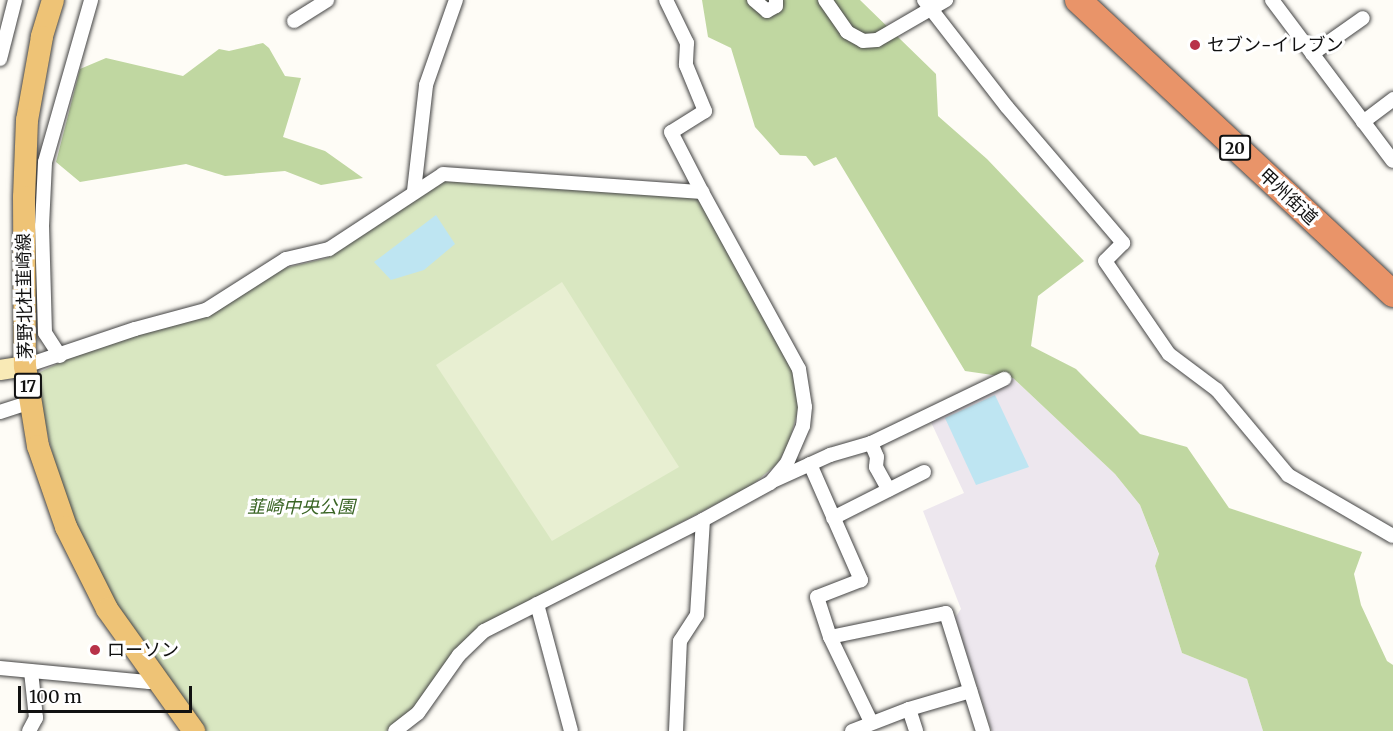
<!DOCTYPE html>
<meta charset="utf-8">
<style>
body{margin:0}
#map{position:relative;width:1393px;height:731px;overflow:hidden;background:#fefcf6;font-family:Merriweather,"Noto Sans JP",serif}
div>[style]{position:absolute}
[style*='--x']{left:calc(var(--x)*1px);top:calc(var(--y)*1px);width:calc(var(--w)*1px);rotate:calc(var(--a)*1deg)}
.industrial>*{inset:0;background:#ede7ee}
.green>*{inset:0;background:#d9e7c1}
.forest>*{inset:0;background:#c0d7a1}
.pitch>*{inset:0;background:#e8efd2}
.water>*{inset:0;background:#bee5f2}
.roads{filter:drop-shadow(0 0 2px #444) drop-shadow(0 0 2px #444)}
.street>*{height:14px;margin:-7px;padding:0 7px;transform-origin:7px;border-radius:7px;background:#fff}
.secondary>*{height:20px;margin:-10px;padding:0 10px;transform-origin:10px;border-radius:10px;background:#f9eab6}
.primary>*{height:22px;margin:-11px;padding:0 11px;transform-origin:11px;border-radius:11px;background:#eec376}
.highway>*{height:26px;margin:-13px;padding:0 13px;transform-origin:13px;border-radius:13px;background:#e99469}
.dots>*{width:16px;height:16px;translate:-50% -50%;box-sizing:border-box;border:3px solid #fff;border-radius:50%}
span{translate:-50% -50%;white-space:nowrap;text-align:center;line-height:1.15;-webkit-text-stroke:6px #fff;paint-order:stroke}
.shield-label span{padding:2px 4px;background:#fff;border:2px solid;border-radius:4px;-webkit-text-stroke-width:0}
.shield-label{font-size:16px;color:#111;font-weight:700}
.poi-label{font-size:18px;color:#111}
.left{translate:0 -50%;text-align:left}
.street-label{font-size:18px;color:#111}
.park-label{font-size:18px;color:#3a6525;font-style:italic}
.scale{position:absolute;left:18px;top:686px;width:174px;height:27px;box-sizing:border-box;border:3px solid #111;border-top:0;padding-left:8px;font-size:18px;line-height:21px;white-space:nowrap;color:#111;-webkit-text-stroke:4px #fff;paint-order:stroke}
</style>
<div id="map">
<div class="industrial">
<div style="clip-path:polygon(1013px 378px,1115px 474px,1140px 505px,1159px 555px,1155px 566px,1182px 653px,1247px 679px,1263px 731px,992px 731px,955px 618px,961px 609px,923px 511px,964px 493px,930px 420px)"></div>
</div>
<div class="green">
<div style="clip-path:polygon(444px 180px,697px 197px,794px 371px,799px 406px,788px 446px,777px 464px,752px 485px,471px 633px,415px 708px,386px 731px,200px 731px,114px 613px,70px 526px,41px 406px,38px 373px,87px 350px,214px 313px,248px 286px,285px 268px,327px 258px)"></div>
</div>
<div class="forest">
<div style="clip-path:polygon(702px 0,860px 0,936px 74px,938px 116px,987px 159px,1084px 261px,1038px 296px,1031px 346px,1076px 369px,1140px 434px,1187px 447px,1229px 508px,1362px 552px,1354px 574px,1361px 605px,1387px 661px,1393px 665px,1393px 731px,1263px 731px,1247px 679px,1182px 653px,1155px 566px,1159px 554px,1140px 505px,1115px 474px,1013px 378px,965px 371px,836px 157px,814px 166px,806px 156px,780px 155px,755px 127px,731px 48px,708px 37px)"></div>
<div style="clip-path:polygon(263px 43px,269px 48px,285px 76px,301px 78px,283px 137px,325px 151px,363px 178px,321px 185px,285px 171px,225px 176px,186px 164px,80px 182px,56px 162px,80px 69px,106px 58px,183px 76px,219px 49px,229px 51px)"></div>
</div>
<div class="pitch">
<div style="clip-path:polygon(562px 282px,679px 467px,552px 541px,436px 365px)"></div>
</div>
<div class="water">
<div style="clip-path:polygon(436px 215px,455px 244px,424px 270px,391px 280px,374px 262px)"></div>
<div style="clip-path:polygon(995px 395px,1029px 467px,976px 485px,945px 418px)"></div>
</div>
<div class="roads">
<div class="street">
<div style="--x:666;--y:0;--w:48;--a:64"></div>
<div style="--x:687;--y:43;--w:22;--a:93"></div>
<div style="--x:686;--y:65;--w:50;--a:67.6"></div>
<div style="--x:705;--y:111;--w:40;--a:148"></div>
<div style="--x:671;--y:132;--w:68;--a:62.7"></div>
<div style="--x:754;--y:0;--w:17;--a:40"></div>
<div style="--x:767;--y:11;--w:10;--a:-29"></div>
<div style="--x:776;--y:6;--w:6;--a:-90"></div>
<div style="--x:825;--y:0;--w:39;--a:55"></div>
<div style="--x:847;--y:32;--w:18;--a:29"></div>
<div style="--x:863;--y:41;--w:14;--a:-4"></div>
<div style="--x:877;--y:40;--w:80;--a:-30.1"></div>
<div style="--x:924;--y:0;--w:135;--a:52.2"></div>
<div style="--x:1007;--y:107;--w:179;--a:49.5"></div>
<div style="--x:1123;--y:243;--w:25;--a:135"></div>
<div style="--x:1105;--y:261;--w:113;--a:55.5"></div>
<div style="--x:1169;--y:354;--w:60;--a:36.9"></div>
<div style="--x:1217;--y:390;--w:111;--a:50.1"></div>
<div style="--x:1288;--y:475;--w:121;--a:30.2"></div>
<div style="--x:1272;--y:0;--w:201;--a:53.1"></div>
<div style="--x:294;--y:21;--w:39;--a:-32"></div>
<div style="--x:1312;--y:54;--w:62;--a:-35.2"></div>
<div style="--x:0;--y:59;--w:61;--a:-75.7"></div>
<div style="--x:1363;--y:122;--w:38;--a:-37"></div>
<div style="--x:414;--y:191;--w:107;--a:-83.5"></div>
<div style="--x:426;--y:85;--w:90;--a:-70.6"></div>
<div style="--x:60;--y:356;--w:27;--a:-123"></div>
<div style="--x:45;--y:333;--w:107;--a:-91.6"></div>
<div style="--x:42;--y:226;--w:64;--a:-87.3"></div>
<div style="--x:45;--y:162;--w:168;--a:-74.1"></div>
<div style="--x:25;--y:366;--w:116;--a:-18.6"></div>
<div style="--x:135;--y:329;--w:73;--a:-15"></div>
<div style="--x:206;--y:310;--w:95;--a:-32.5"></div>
<div style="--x:286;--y:259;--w:44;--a:-13.1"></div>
<div style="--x:329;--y:249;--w:136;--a:-33.3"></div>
<div style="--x:443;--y:174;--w:260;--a:4"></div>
<div style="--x:702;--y:192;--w:202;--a:61.3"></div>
<div style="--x:799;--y:369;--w:38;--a:81"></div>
<div style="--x:805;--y:407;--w:19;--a:96"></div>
<div style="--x:803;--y:426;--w:40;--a:113.4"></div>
<div style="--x:787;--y:463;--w:26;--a:130"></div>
<div style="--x:770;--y:483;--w:77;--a:151.1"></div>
<div style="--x:703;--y:520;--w:246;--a:153.1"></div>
<div style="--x:484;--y:631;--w:35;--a:136"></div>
<div style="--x:459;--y:655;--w:71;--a:125.3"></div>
<div style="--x:418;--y:713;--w:29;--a:142"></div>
<div style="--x:0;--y:412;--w:32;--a:-18"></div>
<div style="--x:871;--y:443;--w:15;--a:67"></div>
<div style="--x:877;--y:457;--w:10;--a:96"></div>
<div style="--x:876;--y:467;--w:26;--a:61"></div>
<div style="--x:810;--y:464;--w:127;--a:66.3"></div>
<div style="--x:861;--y:580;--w:47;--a:158.9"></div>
<div style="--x:817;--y:597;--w:42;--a:72"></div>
<div style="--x:830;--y:637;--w:94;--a:64.2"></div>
<div style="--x:773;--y:481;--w:63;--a:-24.5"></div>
<div style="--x:830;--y:455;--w:43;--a:-16.3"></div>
<div style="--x:871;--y:443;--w:148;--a:-25.7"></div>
<div style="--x:833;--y:518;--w:102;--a:-26.8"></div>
<div style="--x:537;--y:604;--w:131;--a:75"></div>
<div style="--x:830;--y:637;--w:118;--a:-11.7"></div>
<div style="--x:946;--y:613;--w:124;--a:72.6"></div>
<div style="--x:0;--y:668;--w:150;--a:5.4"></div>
<div style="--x:149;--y:682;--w:8;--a:-40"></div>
<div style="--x:909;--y:709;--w:64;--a:-16.4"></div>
<div style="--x:29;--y:731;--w:15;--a:-62"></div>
<div style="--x:36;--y:718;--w:47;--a:-96.1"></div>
<div style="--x:676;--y:731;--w:90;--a:-87.5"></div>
<div style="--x:680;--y:641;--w:31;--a:-57"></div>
<div style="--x:697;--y:615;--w:95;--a:-86.4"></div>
<div style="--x:852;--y:731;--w:61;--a:-21.1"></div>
<div style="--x:909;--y:709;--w:23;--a:72"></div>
</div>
<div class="secondary">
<div style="--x:0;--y:370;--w:25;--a:-9"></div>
</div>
<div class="primary">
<div style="--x:53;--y:0;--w:39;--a:107"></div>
<div style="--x:42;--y:37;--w:84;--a:100.2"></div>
<div style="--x:27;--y:120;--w:77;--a:92.2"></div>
<div style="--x:24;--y:197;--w:169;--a:89.7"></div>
<div style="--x:25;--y:366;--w:81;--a:80.8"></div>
<div style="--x:38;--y:446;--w:86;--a:70.9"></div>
<div style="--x:66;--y:527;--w:92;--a:63.4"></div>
<div style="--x:107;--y:609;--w:150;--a:54.5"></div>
</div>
<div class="highway">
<div style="--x:1078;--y:0;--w:431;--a:43"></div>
</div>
</div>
<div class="dots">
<div style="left:1195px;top:45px;background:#b83248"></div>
<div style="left:95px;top:650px;background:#b83248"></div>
</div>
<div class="shield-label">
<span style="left:1235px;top:148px">20</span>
<span style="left:28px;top:386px">17</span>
</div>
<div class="poi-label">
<span class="left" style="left:1207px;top:45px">セブン-イレブン</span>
<span class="left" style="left:107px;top:650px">ローソン</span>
</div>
<div class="street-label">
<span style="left:1288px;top:197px;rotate:43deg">甲州街道</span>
<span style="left:25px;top:296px;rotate:-91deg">茅野北杜韮崎線</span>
</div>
<div class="park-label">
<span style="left:301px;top:507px">韮崎中央公園</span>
</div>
<div class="scale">100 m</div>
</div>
